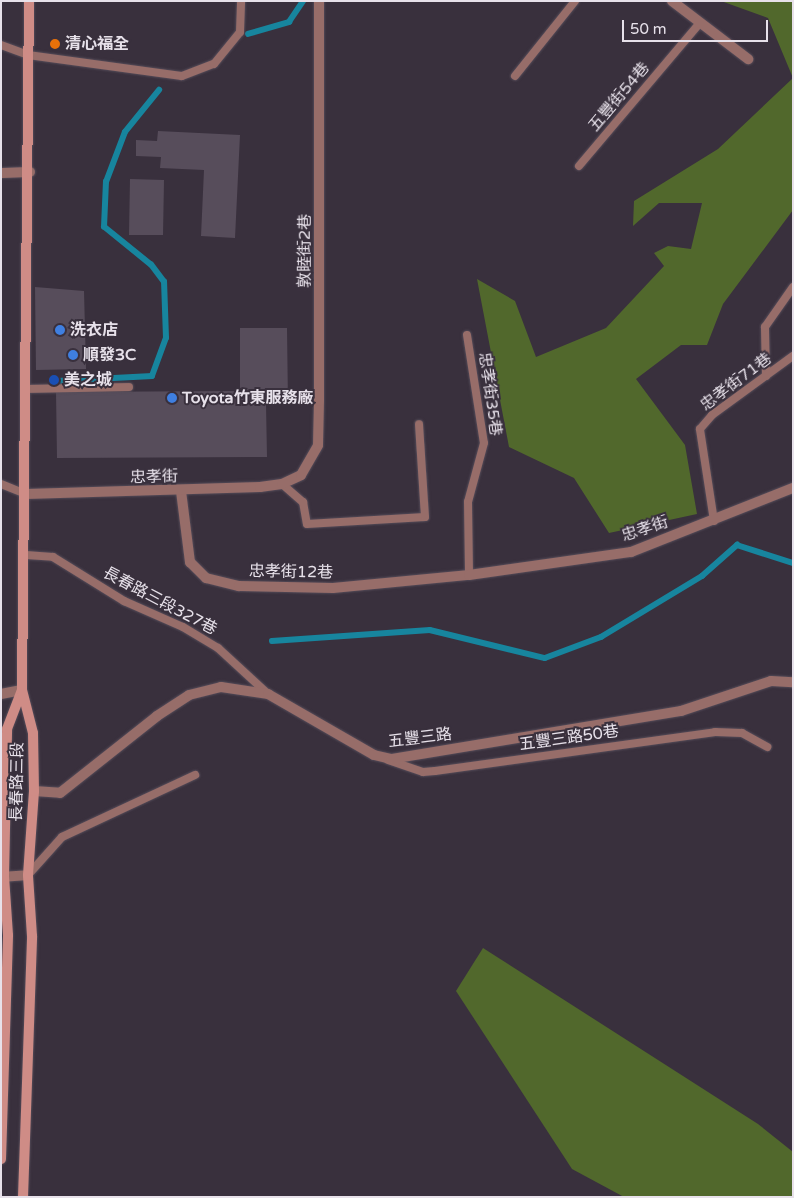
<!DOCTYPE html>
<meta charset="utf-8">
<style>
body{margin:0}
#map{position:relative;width:794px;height:1198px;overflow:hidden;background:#39303d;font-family:"Varela Round","Noto Sans TC",sans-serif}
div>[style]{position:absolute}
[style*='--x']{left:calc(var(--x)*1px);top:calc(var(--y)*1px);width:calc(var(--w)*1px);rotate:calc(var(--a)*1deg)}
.green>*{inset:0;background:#51682c}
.stream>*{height:5.5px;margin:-2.75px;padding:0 2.75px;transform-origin:2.75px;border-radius:2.75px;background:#17859e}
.building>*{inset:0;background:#574d5b}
.roads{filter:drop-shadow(0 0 1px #554c59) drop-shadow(0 0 1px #554c59)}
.lane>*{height:8px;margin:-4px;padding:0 4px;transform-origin:4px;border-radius:4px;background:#976d69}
.street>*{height:10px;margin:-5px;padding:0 5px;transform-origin:5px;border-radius:5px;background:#976d69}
.secondary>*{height:10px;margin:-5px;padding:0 5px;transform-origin:5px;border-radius:5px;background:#cf8c86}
.dots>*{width:14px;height:14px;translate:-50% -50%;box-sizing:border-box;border:2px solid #39303d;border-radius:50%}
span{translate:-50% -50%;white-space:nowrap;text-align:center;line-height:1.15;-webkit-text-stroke:4px #39303d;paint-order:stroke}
.poi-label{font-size:16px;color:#e7e1ea;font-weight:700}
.left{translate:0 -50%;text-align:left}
.street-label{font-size:16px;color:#e7e1ea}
.frame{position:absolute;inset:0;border:2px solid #e7e1ea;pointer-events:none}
.scale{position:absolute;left:622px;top:20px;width:146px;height:22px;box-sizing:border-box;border:2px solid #e7e1ea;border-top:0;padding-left:6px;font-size:15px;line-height:18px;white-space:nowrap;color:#e7e1ea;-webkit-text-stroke:4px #39303d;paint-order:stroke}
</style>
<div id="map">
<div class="green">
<div style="clip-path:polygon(721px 1px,793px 1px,793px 210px,723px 304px,707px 345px,681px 345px,636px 379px,685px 445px,697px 514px,609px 533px,574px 478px,509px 447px,477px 279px,515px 301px,536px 357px,606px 328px,664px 266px,654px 253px,668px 246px,691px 249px,702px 203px,659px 203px,633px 226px,634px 201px,718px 149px,793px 78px,768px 18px)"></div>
<div style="clip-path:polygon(483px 948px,758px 1124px,793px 1152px,793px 1197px,624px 1197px,572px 1169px,456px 991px)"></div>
</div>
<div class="stream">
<div style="--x:248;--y:34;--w:43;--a:-16.3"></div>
<div style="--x:289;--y:22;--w:25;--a:-56"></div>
<div style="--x:57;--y:381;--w:95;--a:-3"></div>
<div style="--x:152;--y:376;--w:40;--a:-69.8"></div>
<div style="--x:166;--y:338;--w:56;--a:-92"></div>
<div style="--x:164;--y:282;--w:21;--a:-127"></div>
<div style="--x:151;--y:265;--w:60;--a:-141"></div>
<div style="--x:104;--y:227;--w:45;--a:-87.5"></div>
<div style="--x:106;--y:182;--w:53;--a:-69.2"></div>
<div style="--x:125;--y:132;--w:54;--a:-51"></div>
<div style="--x:272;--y:641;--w:158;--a:-4"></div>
<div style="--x:430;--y:630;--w:118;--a:13.7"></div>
<div style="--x:545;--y:658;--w:60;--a:-20.6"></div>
<div style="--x:601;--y:637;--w:118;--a:-31.1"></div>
<div style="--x:702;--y:576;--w:47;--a:-41.5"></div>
<div style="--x:737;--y:545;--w:59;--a:17.8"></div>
</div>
<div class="building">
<div style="clip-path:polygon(158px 131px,240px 135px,235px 238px,201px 236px,204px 170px,160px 168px,161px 157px,136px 156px,136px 140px,157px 141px)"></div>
<div style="clip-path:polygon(130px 179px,164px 180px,163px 235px,129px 235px)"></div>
<div style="clip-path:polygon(35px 287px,84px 291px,86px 369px,36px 370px)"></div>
<div style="clip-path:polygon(240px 328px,287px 328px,288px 404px,266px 404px,267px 457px,57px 458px,56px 392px,240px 391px)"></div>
</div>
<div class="roads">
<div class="lane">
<div style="--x:1;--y:45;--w:29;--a:20"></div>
<div style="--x:28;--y:55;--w:155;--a:7.8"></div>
<div style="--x:182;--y:76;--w:34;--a:-21"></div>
<div style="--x:214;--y:64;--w:41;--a:-50.9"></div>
<div style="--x:240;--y:32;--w:31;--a:-88"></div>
<div style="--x:515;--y:76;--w:96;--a:-51.3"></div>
<div style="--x:579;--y:166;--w:187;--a:-49.8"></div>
<div style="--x:467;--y:335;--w:109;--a:81.1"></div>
<div style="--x:484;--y:443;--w:61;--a:105.2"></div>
<div style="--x:468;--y:502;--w:73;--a:89.2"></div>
<div style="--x:766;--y:376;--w:49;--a:-91.2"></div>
<div style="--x:765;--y:327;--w:49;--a:-55"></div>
<div style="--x:27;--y:389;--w:102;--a:-1.1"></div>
<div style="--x:1;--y:484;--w:27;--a:22"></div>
<div style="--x:282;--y:484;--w:28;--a:41"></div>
<div style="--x:303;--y:502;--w:22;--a:80"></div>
<div style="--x:307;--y:524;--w:118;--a:-3.4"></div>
<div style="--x:425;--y:517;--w:93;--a:-93.7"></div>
<div style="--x:714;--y:521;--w:93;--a:-98.7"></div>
<div style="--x:700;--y:429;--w:18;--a:-49"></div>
<div style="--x:712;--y:415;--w:100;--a:-36.1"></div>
<div style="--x:26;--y:555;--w:27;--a:4"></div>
<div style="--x:53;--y:557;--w:84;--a:31.8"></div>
<div style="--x:124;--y:601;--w:64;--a:23.8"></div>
<div style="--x:183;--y:627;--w:41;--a:31"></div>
<div style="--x:218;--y:648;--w:68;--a:42.6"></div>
<div style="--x:388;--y:760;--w:37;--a:19"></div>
<div style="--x:423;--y:772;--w:12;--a:-5"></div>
<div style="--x:435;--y:771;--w:283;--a:-7.9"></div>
<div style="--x:715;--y:732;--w:27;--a:2"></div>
<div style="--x:742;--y:733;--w:29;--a:29"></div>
<div style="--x:28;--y:875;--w:51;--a:-48.2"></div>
<div style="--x:62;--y:837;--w:147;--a:-25"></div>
</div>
<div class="street">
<div style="--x:672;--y:1;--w:96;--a:37.3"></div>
<div style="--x:1;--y:173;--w:29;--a:-2"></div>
<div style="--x:181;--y:491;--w:72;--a:82.8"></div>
<div style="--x:190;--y:562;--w:23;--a:45"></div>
<div style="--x:206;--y:578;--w:34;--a:14"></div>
<div style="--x:239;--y:586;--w:94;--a:1.2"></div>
<div style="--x:333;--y:588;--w:137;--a:-5.5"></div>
<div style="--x:469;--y:575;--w:164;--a:-8.1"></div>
<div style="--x:631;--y:552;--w:174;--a:-21.6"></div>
<div style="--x:26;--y:494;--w:234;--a:-1.7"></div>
<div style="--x:260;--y:487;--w:22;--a:-8"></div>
<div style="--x:282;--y:484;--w:21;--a:-25"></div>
<div style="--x:301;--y:475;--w:34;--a:-60"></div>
<div style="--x:318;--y:445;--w:44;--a:-88.7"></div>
<div style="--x:319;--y:401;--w:400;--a:-90"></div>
<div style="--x:1;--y:694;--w:21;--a:-11"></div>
<div style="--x:34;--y:791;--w:26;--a:4"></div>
<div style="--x:60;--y:793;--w:124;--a:-38.4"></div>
<div style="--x:157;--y:716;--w:38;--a:-33"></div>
<div style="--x:189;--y:695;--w:33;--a:-14"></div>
<div style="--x:221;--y:687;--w:48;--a:8.5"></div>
<div style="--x:268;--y:694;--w:122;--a:29.9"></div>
<div style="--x:374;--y:755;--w:17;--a:13"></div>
<div style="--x:391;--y:759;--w:294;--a:-9.4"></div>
<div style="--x:681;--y:711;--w:95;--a:-18.4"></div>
<div style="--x:771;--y:681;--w:22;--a:3"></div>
<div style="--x:1;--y:877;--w:27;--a:-4"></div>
</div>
<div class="secondary">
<div style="--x:1;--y:1159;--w:224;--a:-88.2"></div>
<div style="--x:8;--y:935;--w:58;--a:-93.9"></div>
<div style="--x:4;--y:877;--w:148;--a:-88.8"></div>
<div style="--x:7;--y:729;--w:42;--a:-69"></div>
<div style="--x:23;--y:1197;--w:261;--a:-88"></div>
<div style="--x:32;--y:936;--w:61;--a:-93.8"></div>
<div style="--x:28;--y:875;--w:84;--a:-85.9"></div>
<div style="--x:34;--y:791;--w:58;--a:-91"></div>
<div style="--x:33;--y:733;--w:44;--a:-104.3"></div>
<div style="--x:22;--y:690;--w:689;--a:-89.42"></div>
</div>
</div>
<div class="dots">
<div style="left:55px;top:44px;background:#e8710a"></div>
<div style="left:60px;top:330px;background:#3f7fe0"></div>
<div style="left:73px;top:355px;background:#3f7fe0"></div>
<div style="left:54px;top:380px;background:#1a4fb4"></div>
<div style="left:172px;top:398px;background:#3f7fe0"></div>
</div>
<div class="poi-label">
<span class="left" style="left:65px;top:44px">清心福全</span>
<span class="left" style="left:70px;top:330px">洗衣店</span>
<span class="left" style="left:83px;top:355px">順發3C</span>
<span class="left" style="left:64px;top:380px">美之城</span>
<span class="left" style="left:182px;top:398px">Toyota竹東服務廠</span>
</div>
<div class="street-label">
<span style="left:619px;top:97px;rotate:-50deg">五豐街54巷</span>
<span style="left:305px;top:251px;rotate:-90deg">敦睦街2巷</span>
<span style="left:736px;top:382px;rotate:-37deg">忠孝街71巷</span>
<span style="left:490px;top:394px;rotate:82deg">忠孝街35巷</span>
<span style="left:154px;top:477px;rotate:-1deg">忠孝街</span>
<span style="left:645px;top:529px;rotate:-18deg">忠孝街</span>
<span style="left:291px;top:572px;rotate:1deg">忠孝街12巷</span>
<span style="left:160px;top:601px;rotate:28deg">長春路三段327巷</span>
<span style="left:420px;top:738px;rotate:-7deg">五豐三路</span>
<span style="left:569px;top:738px;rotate:-8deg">五豐三路50巷</span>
<span style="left:17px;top:782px;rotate:-89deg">長春路三段</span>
</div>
<div class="frame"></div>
<div class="scale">50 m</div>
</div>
